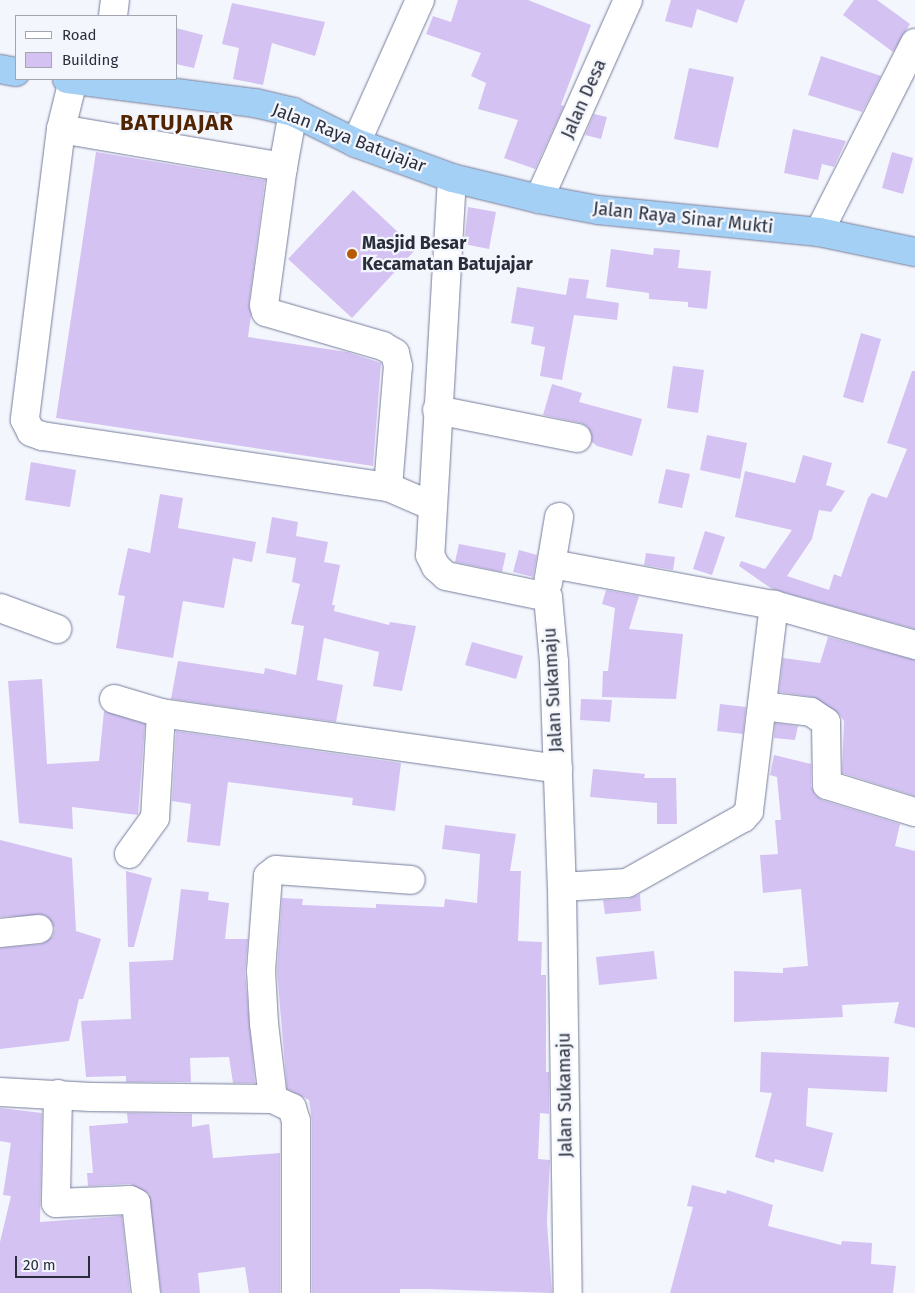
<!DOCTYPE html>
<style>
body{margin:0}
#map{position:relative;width:915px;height:1293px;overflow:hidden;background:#f4f6fd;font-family:"Fira Sans",sans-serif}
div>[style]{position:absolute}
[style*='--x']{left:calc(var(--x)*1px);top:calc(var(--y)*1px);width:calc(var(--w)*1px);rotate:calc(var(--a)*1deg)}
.building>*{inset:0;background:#d4c2f3}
.roads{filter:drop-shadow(0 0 1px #757d9b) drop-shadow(0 0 1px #757d9b)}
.minor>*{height:28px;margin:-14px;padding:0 14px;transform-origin:14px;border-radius:14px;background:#fff}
.highway>*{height:28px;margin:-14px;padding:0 14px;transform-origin:14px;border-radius:14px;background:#a5d0f5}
.dots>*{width:14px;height:14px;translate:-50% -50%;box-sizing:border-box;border:2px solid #f4f6fd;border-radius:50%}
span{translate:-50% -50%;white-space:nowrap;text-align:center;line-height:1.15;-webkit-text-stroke:4.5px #f4f6fd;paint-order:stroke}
.street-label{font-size:18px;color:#2a2e3b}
.poi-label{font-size:18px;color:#2a2e3b;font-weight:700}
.left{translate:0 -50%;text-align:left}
.district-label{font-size:22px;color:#512501;font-weight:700;letter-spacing:1px}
.legend{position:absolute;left:15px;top:15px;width:162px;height:65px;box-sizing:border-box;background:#f4f6fd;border:1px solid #a3a6af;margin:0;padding:6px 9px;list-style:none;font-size:15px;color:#2a2e3b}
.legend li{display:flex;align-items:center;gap:10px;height:25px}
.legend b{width:25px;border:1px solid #a3a6af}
.scale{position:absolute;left:15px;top:1256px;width:75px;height:22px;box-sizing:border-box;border:2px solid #2a2e3b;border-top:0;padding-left:6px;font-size:15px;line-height:18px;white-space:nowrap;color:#2a2e3b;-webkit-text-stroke:4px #f4f6fd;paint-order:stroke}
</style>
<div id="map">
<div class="building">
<div style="clip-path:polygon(458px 0,528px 0,591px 25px,561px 105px,564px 106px,535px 169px,504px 158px,518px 120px,478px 109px,486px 83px,471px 76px,481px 53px,426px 34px,433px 16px,451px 22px)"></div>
<div style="clip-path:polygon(671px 0,745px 0,737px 23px,697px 9px,692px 28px,665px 21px)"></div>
<div style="clip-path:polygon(854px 0,877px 0,910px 24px,893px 52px,843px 15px)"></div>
<div style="clip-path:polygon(232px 3px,325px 22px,315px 56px,272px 43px,263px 85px,233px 79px,239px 48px,222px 44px)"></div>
<div style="clip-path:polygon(176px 28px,203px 35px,194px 68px,176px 64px)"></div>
<div style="clip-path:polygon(821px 56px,881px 76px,862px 112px,808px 95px)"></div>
<div style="clip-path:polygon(689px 68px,734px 77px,718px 148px,674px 139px)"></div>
<div style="clip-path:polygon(594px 114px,607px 117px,601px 139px,585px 135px)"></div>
<div style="clip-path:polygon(793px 129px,846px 141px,834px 167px,822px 164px,818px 180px,784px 173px)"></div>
<div style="clip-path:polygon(96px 152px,265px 180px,249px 303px,251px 316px,248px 337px,347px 352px,381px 363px,373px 466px,56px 418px)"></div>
<div style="clip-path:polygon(892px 152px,913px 158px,903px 194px,882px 188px)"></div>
<div style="clip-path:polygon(353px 190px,416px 249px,352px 318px,288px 259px)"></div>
<div style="clip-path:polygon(468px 207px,496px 212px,489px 249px,464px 244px)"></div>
<div style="clip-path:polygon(654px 248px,680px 250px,678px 268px,711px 271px,707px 309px,688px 307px,688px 302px,649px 299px,649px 293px,606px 287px,611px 249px,653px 255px)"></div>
<div style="clip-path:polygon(569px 278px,589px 280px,586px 298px,619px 303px,617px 320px,574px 315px,562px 380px,540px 376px,545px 347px,531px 344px,534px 327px,511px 323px,517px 287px,566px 295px)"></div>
<div style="clip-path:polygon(861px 333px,881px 339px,863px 403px,843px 397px)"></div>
<div style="clip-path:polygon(673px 366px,704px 370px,698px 413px,667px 408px)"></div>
<div style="clip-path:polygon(912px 371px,915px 371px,915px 629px,772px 589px,739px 566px,741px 561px,765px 569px,792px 530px,735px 517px,745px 471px,795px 483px,803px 455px,832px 463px,826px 485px,845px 491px,831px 512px,819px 510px,812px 539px,787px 576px,829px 590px,834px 574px,841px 577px,868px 498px,872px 493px,887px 498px,907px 449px,887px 443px)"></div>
<div style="clip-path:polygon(552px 384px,582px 393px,579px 402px,642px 419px,632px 456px,597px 446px,592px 442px,588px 427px,581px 423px,543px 415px)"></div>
<div style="clip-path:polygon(707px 435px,747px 443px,740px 479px,700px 470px)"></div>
<div style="clip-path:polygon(31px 462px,76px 470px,70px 507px,25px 500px)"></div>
<div style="clip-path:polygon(666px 469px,690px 474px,682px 508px,658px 503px)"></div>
<div style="clip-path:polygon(160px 494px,183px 498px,178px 528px,256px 542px,252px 562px,233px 558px,224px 608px,183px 601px,173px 658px,116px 648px,125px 596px,118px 595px,128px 548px,150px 553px)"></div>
<div style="clip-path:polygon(272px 517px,298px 522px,296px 536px,328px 542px,324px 562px,340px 565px,332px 605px,335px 605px,334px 611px,389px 625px,390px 622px,416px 626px,402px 691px,373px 686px,379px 652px,324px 638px,317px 680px,343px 685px,336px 722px,171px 699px,178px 661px,264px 674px,265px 668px,296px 675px,304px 626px,291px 624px,300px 584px,292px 582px,296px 558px,266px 553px)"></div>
<div style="clip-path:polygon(705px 531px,725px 537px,712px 575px,693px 569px)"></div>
<div style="clip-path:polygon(459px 544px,506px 553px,502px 572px,455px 562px)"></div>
<div style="clip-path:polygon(519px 550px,537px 555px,533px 577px,513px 572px)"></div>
<div style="clip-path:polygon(646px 553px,675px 557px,673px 570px,644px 565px)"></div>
<div style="clip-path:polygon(606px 590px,639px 596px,629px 629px,683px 634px,676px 699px,602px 697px,603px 671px,608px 671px,615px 608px,602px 604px)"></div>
<div style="clip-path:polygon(828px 637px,915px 660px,915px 796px,842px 773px,844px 721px,839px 714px,813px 697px,779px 692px,783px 658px,820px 663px)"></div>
<div style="clip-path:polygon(472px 642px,523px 656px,516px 679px,465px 665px)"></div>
<div style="clip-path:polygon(42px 679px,47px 764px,99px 761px,104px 711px,145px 724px,138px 815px,72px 807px,73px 829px,19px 823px,8px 681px)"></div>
<div style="clip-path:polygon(581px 699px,612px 700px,610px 722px,580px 720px)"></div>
<div style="clip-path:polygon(720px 704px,746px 707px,743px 734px,717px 731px)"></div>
<div style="clip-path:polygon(775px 723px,798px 726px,795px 740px,774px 738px)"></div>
<div style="clip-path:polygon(176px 731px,401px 763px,395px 811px,352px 805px,353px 798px,228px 782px,220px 846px,187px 842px,191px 804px,172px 801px)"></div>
<div style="clip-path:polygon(774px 755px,811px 764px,811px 786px,815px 795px,822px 800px,900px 824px,895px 846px,915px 851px,915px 1028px,894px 1023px,899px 1002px,842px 1005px,843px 1017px,734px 1022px,734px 971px,783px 973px,783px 968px,808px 966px,801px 889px,763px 893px,760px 855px,778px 854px,775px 820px,781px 820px,777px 777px,770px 775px)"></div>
<div style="clip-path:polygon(593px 769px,645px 774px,644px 778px,676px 778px,677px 824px,657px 824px,657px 803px,590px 797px)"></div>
<div style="clip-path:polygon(445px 825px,516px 834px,510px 871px,521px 871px,518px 941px,542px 942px,541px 975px,546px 975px,546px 1072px,549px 1072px,549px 1114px,540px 1113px,538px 1159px,550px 1160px,547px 1222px,552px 1293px,428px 1289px,400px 1289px,400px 1293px,312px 1293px,312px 1121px,309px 1100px,287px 1089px,277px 971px,282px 898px,303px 899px,302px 905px,376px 908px,376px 904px,444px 907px,445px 899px,477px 903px,480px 854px,442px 849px)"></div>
<div style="clip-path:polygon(0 840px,72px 858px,76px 931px,101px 939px,83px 999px,79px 999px,69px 1041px,0 1049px,0 948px,41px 944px,53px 936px,55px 928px,45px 915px,0 917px)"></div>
<div style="clip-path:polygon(126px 871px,152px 878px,134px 947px,128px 947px)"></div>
<div style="clip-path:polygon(181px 889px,209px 892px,208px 900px,229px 903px,225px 939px,248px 939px,245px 972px,255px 1083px,233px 1083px,229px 1057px,190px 1058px,191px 1082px,126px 1082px,126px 1076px,86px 1077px,81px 1021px,131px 1019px,129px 962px,173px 960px)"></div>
<div style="clip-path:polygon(640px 894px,641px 911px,605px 914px,603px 900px,628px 899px)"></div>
<div style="clip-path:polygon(654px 951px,657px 979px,599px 985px,596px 957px)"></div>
<div style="clip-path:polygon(761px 1052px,889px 1057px,887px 1092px,808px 1088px,806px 1126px,833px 1133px,823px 1172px,775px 1159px,774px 1163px,755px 1157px,772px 1093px,760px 1092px)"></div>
<div style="clip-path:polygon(0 1108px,42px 1113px,40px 1222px,122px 1216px,130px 1293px,0 1293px,0 1242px,11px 1196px,3px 1195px,11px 1143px,0 1141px)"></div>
<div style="clip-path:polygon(127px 1113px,192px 1114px,192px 1127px,209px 1124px,213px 1158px,280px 1153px,280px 1293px,249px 1293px,245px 1267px,198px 1273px,200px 1293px,161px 1293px,149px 1194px,130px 1184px,88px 1186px,87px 1173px,93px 1173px,89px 1126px,128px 1123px)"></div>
<div style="clip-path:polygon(692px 1185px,726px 1194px,727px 1190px,773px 1205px,768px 1226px,841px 1245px,842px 1241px,872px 1243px,871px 1264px,896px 1266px,893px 1293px,670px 1293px,693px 1207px,687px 1206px)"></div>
</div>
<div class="roads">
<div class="minor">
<div style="--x:113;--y:16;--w:16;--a:-83"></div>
<div style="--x:61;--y:129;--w:50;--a:-76.2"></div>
<div style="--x:356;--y:143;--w:157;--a:-65.9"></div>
<div style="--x:283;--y:167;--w:56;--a:-79.7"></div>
<div style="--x:452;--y:178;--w:378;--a:93.3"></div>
<div style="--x:430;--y:555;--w:13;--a:63"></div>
<div style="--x:436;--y:567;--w:13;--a:42"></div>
<div style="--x:446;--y:576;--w:104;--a:11.6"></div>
<div style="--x:548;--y:597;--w:65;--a:84.7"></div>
<div style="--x:554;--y:662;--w:225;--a:88"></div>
<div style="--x:562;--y:887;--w:406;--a:89.2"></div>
<div style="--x:539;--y:199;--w:218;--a:-65.9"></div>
<div style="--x:819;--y:232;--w:212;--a:-63.1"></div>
<div style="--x:437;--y:410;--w:143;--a:11.3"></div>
<div style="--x:388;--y:487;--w:121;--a:-85.3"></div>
<div style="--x:398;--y:366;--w:13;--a:-103"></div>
<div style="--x:395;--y:353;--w:14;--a:-150"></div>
<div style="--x:383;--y:346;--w:122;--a:-163.8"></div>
<div style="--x:266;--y:312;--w:7;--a:-106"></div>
<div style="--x:264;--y:305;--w:139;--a:-82.2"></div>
<div style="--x:283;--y:167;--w:225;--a:-170.3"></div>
<div style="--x:61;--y:129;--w:293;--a:97.1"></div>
<div style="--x:25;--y:420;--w:13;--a:63"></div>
<div style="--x:31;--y:432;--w:12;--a:20"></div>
<div style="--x:42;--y:436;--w:350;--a:8.4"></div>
<div style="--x:388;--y:487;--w:46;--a:23.2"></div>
<div style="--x:552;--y:564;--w:226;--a:10.5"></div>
<div style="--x:774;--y:605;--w:147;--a:15.8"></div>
<div style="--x:548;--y:583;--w:67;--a:-80.5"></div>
<div style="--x:0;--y:608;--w:61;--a:20.2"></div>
<div style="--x:114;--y:699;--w:49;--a:16.6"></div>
<div style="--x:762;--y:706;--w:49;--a:7"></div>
<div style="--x:811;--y:712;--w:18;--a:34"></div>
<div style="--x:826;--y:722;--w:63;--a:89.1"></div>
<div style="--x:827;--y:785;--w:92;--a:17.1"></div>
<div style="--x:129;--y:854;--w:44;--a:-54.2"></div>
<div style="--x:155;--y:818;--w:105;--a:-86.7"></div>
<div style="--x:161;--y:713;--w:401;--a:8"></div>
<div style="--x:562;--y:887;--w:65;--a:-3.5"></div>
<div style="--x:627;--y:883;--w:133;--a:-29.3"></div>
<div style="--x:743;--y:818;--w:9;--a:-49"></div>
<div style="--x:749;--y:811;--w:208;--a:-83.1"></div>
<div style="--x:0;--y:933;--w:39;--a:-6"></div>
<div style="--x:0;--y:1092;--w:91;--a:3.1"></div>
<div style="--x:91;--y:1097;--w:182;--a:0.6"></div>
<div style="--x:58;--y:1094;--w:109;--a:91.1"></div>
<div style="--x:56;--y:1203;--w:74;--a:-2.3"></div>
<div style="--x:130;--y:1200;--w:7;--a:27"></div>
<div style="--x:136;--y:1203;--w:91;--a:83.7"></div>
<div style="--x:296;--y:1293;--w:172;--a:-90"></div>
<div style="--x:296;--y:1121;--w:14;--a:-107"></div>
<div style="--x:292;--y:1108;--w:21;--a:-155"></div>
<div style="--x:273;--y:1099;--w:76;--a:-96.8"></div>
<div style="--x:264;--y:1024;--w:53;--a:-93.2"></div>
<div style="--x:261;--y:971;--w:95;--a:-85.8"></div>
<div style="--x:268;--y:876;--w:10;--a:-37"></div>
<div style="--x:276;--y:870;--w:135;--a:4.2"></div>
</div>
<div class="highway">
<div style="--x:0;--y:69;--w:16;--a:11"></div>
<div style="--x:67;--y:79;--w:190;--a:7.3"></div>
<div style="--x:255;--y:103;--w:39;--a:13"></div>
<div style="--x:293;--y:112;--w:70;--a:26.2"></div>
<div style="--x:356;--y:143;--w:102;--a:20"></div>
<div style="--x:452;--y:178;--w:89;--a:13.6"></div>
<div style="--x:539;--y:199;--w:60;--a:10.6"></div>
<div style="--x:598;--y:210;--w:222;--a:5.7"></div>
<div style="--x:819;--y:232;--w:98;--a:11.8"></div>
</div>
</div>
<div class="dots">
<div style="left:352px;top:254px;background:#b75a03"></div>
</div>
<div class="street-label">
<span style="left:584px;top:99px;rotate:-66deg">Jalan Desa</span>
<span style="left:349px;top:138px;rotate:21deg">Jalan Raya Batujajar</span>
<span style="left:683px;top:218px;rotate:6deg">Jalan Raya Sinar Mukti</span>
<span style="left:553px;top:690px;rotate:-93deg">Jalan Sukamaju</span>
<span style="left:565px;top:1095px;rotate:-91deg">Jalan Sukamaju</span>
</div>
<div class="poi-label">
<span class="left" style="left:362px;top:254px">Masjid Besar<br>Kecamatan Batujajar</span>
</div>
<div class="district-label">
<span style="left:177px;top:123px">BATUJAJAR</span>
</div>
<ul class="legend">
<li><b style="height:6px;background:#fff"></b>Road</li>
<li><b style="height:14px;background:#d4c2f3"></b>Building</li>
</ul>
<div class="scale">20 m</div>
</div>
